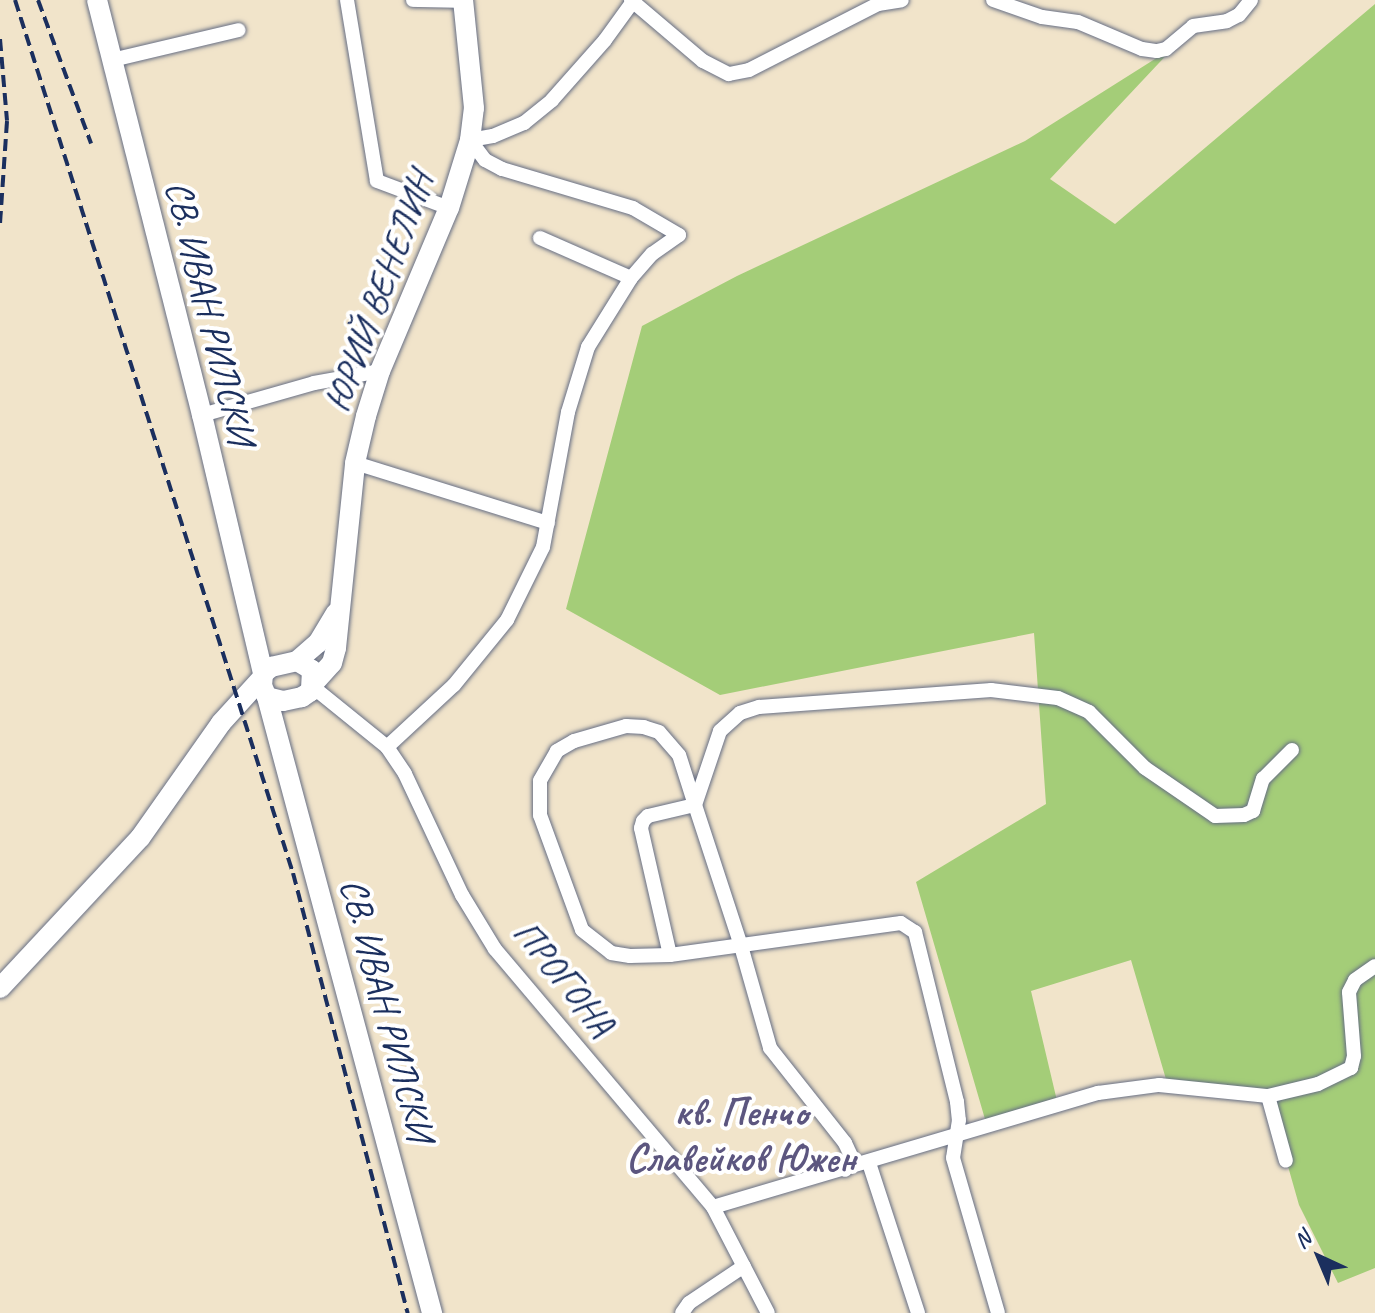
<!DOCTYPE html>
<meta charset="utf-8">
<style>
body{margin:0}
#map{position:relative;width:1375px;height:1313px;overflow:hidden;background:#f1e4ca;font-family:Caveat,sans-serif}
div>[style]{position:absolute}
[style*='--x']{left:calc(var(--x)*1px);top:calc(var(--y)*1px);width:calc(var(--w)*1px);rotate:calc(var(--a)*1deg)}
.green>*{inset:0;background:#a4cd78}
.roads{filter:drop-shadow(0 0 2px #666e84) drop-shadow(0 0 2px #666e84)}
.street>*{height:14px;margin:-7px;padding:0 7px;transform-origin:7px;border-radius:7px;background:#fff}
.secondary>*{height:20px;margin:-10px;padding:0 10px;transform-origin:10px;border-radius:10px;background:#fff}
.rail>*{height:4px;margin-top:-2px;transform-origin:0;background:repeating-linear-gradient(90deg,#1b2f5e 0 12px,transparent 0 18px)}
span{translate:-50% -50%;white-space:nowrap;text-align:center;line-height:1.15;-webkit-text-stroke:8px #fff;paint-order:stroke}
.street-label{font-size:38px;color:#1b2f5e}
.neighbourhood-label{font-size:40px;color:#5c567f;font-weight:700}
.north{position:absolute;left:1279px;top:1217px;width:80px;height:80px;-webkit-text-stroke:6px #fff;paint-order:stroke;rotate:316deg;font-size:22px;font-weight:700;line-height:32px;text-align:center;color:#1b2f5e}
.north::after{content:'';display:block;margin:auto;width:28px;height:36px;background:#1b2f5e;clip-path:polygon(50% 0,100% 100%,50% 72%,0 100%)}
</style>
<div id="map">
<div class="green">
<div style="clip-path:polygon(1375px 4px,1375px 1268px,1338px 1283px,1299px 1205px,1268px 1096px,1168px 1086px,1131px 960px,1031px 991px,1058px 1105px,987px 1126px,916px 882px,1046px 804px,1034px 633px,720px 695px,566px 609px,642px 326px,737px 276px,1025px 141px,1174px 47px,1050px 179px,1115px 224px)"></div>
</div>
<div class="roads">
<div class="street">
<div style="--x:347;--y:0;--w:183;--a:80.6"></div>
<div style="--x:377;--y:181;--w:77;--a:20.6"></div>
<div style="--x:413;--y:0;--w:50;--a:1.1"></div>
<div style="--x:631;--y:0;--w:94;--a:40.3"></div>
<div style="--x:703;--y:61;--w:29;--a:27"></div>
<div style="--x:729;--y:74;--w:20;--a:-11"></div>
<div style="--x:749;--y:70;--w:145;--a:-27.1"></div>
<div style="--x:878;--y:4;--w:24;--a:-9"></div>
<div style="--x:993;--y:0;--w:52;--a:19.1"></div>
<div style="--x:1042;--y:17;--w:36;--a:8"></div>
<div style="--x:1078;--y:22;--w:69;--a:22.9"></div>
<div style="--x:1142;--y:49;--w:15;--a:8"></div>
<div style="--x:1157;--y:51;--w:9;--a:-13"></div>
<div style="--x:1166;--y:49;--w:35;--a:-40"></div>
<div style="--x:1193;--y:26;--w:34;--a:-8"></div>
<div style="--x:1227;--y:21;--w:13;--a:-27"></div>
<div style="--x:1239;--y:15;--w:19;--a:-51"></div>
<div style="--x:112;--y:60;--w:130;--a:-13.3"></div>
<div style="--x:540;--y:238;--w:99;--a:23.7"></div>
<div style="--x:202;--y:415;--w:116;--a:-15.9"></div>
<div style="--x:314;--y:383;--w:67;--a:-10.3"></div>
<div style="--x:355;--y:463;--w:202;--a:17.3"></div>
<div style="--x:313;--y:687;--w:95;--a:39"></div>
<div style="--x:387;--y:747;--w:32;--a:56"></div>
<div style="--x:405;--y:774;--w:134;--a:64.8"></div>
<div style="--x:462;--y:895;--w:63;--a:58.6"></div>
<div style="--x:495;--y:949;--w:338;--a:49.8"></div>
<div style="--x:713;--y:1207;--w:119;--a:62.6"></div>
<div style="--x:387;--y:747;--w:91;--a:-42.8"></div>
<div style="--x:454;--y:685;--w:84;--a:-50.8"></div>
<div style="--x:507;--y:620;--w:81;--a:-63.7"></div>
<div style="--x:543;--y:547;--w:137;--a:-79.5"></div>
<div style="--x:568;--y:412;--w:68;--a:-72.9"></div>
<div style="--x:588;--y:347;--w:81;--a:-58.1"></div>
<div style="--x:631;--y:278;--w:32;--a:-49"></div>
<div style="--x:652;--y:254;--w:33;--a:-35"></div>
<div style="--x:679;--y:235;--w:53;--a:-149.6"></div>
<div style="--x:633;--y:208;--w:137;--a:-163.4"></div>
<div style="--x:502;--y:169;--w:19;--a:-152"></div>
<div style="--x:485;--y:160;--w:25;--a:-127"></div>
<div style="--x:470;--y:140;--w:23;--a:-10"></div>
<div style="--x:493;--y:136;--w:34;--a:-23"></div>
<div style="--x:524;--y:123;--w:36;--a:-39"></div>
<div style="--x:552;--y:100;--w:80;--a:-48.5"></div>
<div style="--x:605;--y:40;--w:49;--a:-54.1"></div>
<div style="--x:695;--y:805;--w:52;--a:-107.7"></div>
<div style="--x:679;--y:755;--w:30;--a:-131"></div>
<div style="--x:659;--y:732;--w:16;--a:-162"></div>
<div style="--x:644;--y:727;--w:18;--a:-177"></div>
<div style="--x:626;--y:726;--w:54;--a:163.9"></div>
<div style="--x:574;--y:741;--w:20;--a:150"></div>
<div style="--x:557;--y:751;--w:34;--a:120"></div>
<div style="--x:540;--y:781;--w:34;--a:90"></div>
<div style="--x:540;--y:815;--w:122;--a:69.9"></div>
<div style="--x:582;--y:930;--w:37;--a:38"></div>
<div style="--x:611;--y:953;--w:19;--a:9"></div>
<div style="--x:630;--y:956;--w:40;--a:-1.4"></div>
<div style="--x:670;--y:955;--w:130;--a:-102.9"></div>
<div style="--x:641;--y:828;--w:7;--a:-74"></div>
<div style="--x:643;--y:821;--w:7;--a:-45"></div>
<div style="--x:648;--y:816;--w:48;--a:-13.2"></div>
<div style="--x:695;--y:805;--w:148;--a:71.9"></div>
<div style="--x:741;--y:946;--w:106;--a:74.1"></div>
<div style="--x:770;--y:1048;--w:121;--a:51.7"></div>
<div style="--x:845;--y:1143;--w:14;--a:65"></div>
<div style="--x:851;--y:1156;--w:15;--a:113"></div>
<div style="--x:695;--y:805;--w:78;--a:-71.3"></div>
<div style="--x:720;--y:731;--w:27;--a:-42"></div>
<div style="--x:740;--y:713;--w:20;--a:-18"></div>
<div style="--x:759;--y:707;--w:233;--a:-4.2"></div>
<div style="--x:991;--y:690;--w:67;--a:6.8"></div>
<div style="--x:1058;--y:698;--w:34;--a:24"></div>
<div style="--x:1089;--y:712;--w:79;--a:45"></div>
<div style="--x:1145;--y:768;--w:85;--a:34.4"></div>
<div style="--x:1215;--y:816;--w:29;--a:-2"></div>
<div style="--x:1244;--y:815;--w:10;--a:-24"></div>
<div style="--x:1253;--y:811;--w:34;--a:-73"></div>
<div style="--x:1263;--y:779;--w:41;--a:-45"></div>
<div style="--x:670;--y:955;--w:233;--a:-7.9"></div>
<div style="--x:901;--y:923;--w:17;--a:33"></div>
<div style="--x:915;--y:932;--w:175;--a:76.1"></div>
<div style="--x:957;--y:1102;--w:18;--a:84"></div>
<div style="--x:959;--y:1120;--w:38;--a:99"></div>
<div style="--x:953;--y:1158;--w:161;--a:73.8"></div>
<div style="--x:1268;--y:1096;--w:51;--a:-13.5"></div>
<div style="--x:1318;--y:1084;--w:37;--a:-26"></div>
<div style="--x:1351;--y:1068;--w:12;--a:-76"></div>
<div style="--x:1354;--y:1056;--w:64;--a:-94.5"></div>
<div style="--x:1349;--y:992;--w:13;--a:-63"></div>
<div style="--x:1355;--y:980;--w:24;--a:-35"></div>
<div style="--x:869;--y:1163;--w:158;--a:71.9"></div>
<div style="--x:713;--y:1207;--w:402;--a:-16.5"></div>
<div style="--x:1098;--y:1093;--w:62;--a:-7.5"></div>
<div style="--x:1159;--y:1085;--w:110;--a:5.8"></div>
<div style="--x:1268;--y:1096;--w:67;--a:74.5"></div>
<div style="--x:682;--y:1313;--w:12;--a:-55"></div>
<div style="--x:689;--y:1303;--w:66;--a:-33.9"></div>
</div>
<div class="secondary">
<div style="--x:97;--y:0;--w:428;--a:75.8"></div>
<div style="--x:202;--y:415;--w:266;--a:76.7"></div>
<div style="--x:297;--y:661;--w:17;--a:31"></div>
<div style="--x:312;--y:670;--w:21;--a:93"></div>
<div style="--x:311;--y:691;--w:11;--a:146"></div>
<div style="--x:302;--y:697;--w:19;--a:168"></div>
<div style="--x:283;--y:701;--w:16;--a:-166"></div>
<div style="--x:267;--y:697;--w:12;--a:-114"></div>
<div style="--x:262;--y:686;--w:12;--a:-85"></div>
<div style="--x:263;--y:674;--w:11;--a:-41"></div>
<div style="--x:271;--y:667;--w:27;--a:-13"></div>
<div style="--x:297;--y:661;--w:28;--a:-41"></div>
<div style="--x:318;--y:643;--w:35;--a:-59"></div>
<div style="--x:313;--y:684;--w:28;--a:-48"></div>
<div style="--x:332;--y:663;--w:16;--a:-75"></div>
<div style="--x:336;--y:648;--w:186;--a:-84.1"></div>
<div style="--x:355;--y:463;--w:48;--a:-76.8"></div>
<div style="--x:366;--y:416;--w:47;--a:-72.7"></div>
<div style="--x:380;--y:371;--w:177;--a:-67.1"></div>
<div style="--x:449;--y:208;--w:71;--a:-72.8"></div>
<div style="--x:470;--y:140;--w:32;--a:-83"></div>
<div style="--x:474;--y:108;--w:109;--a:-95.8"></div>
<div style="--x:267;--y:697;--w:638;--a:75"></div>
<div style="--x:0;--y:988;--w:205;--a:-47"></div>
<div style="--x:140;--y:838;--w:141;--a:-54.8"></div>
<div style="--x:221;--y:723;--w:61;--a:-47.7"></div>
</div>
</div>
<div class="rail">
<div style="--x:15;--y:0;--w:916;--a:72.34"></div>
<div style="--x:293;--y:873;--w:455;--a:75.4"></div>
<div style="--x:38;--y:0;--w:153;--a:69.7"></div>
<div style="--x:0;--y:39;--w:82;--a:85.1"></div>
<div style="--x:7;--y:121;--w:103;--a:93.9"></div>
</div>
<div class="street-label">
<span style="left:379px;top:292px;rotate:-70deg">ЮРИЙ ВЕНЕЛИН</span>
<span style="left:210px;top:313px;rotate:76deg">СВ. ИВАН РИЛСКИ</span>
<span style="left:564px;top:978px;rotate:51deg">ПРОГОНА</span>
<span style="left:387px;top:1010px;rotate:75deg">СВ. ИВАН РИЛСКИ</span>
</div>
<div class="neighbourhood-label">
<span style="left:741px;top:1135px">кв. Пенчо<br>Славейков Южен</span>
</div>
<div class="north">N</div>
</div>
